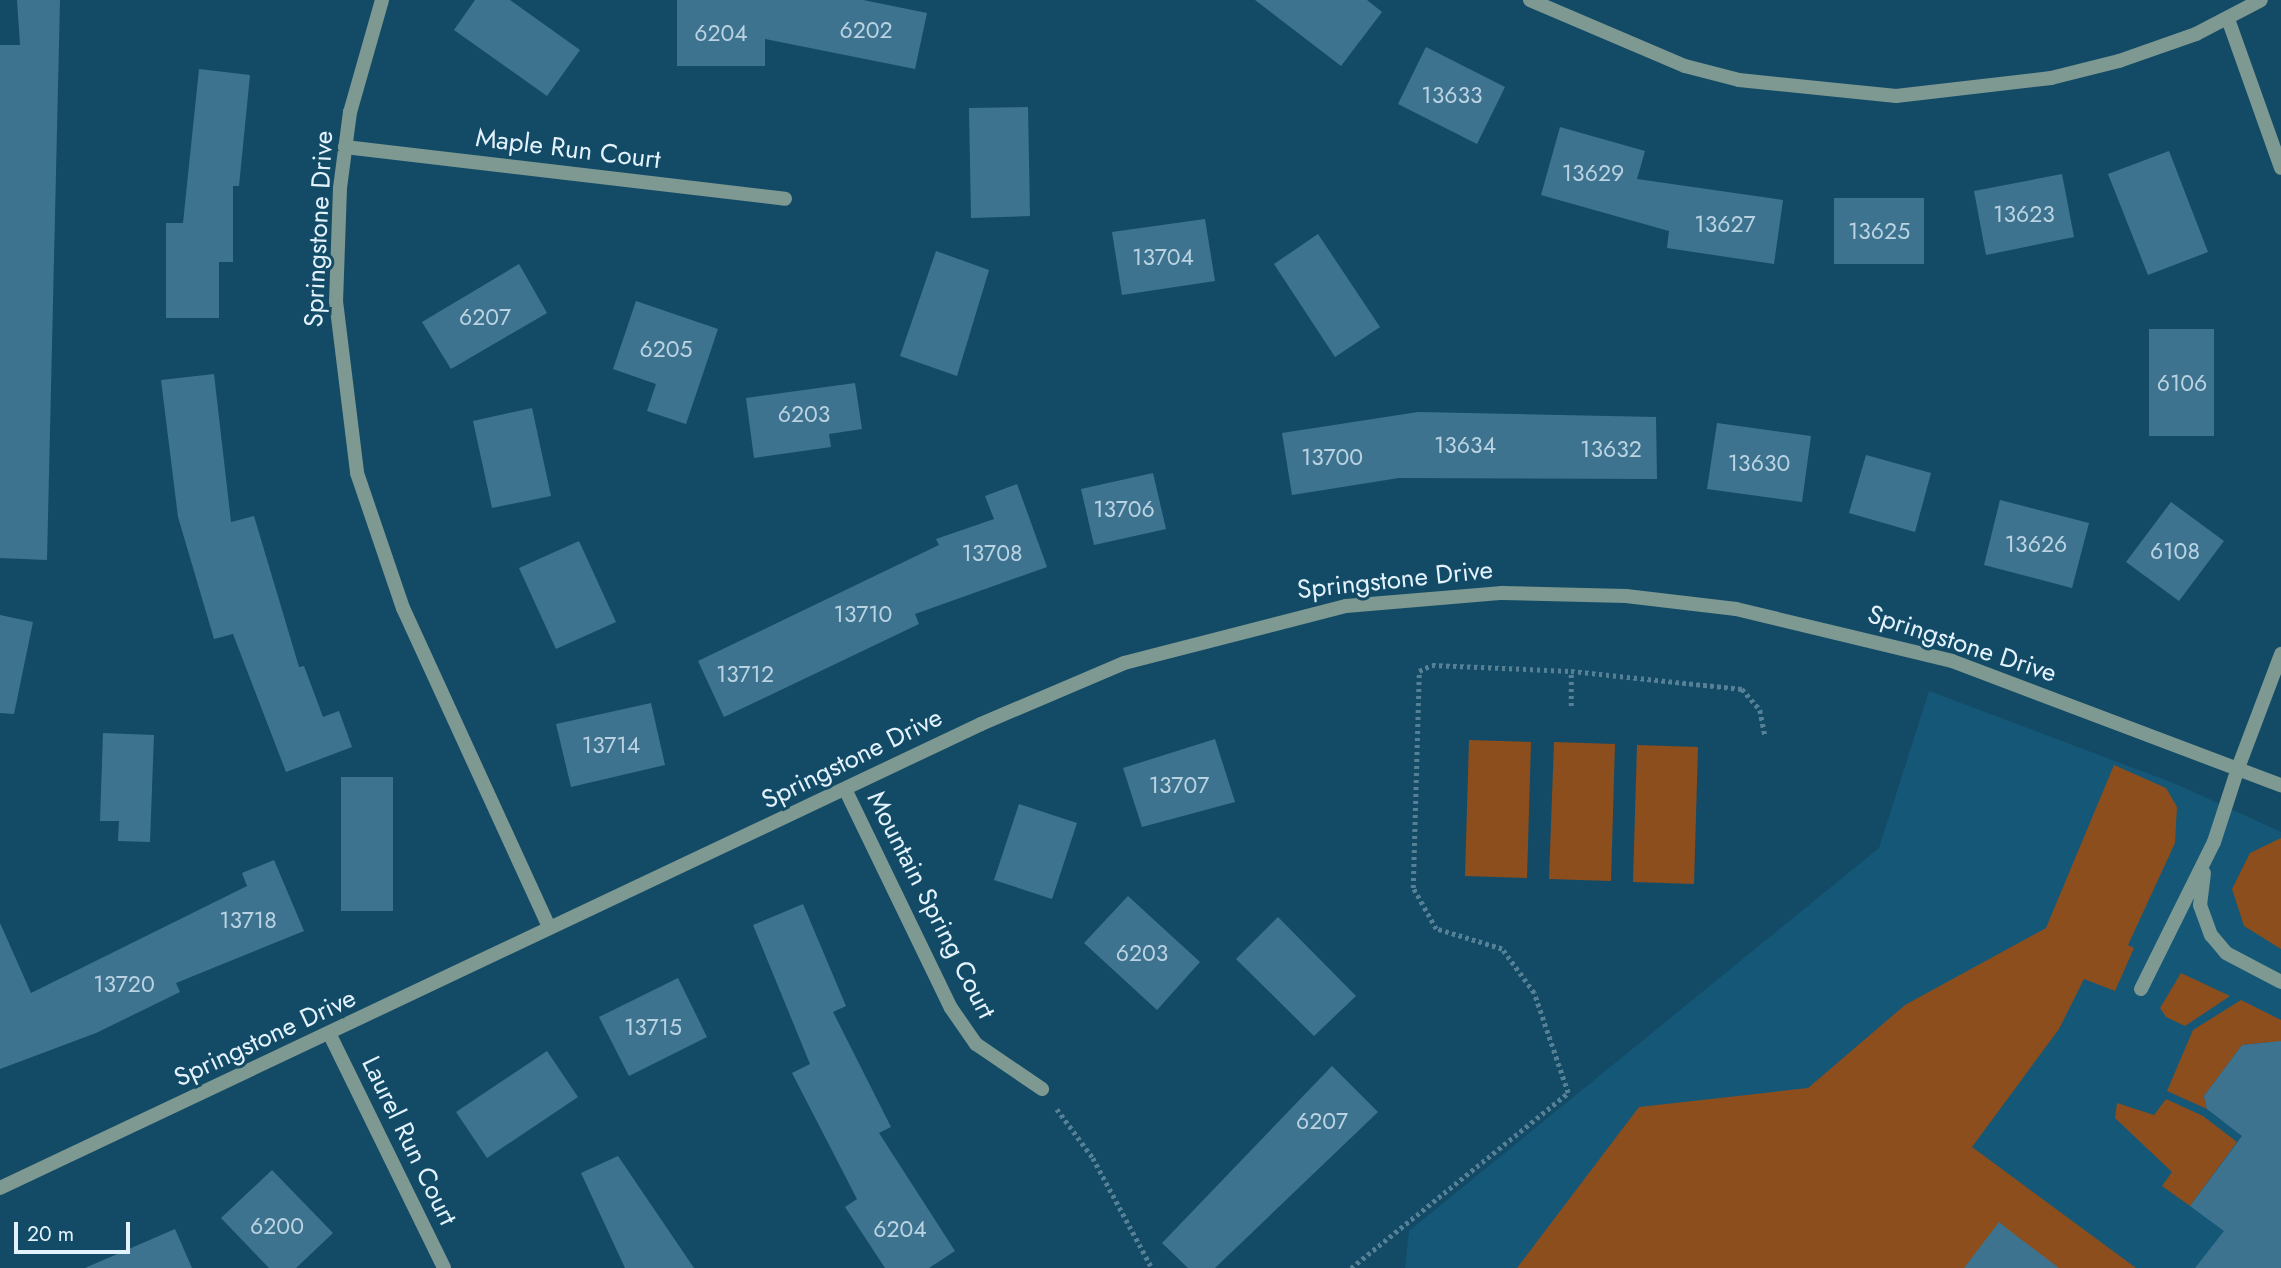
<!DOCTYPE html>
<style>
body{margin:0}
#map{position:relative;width:2281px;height:1268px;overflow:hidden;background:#134b67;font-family:Jost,sans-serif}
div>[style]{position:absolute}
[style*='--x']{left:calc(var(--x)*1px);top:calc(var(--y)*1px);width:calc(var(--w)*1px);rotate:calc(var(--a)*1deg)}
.built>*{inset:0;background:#145777}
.green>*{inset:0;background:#8c4e1d}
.building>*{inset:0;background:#3e7390}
.path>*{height:4.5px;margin-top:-2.25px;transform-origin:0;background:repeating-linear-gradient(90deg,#558096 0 3.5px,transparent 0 7px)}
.service>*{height:14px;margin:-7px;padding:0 7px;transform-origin:7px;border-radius:7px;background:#7e9991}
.minor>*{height:14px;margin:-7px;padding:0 7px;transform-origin:7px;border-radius:7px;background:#7e9991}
span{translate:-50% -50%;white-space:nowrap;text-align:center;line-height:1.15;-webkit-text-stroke:6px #134b67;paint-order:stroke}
.number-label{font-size:23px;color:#bad3e2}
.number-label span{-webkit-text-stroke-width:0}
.street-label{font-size:26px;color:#e3f3fd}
.scale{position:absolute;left:14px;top:1222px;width:116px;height:32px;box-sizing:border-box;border:4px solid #e3f3fd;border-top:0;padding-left:9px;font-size:21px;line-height:24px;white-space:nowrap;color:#e3f3fd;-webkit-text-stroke:5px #134b67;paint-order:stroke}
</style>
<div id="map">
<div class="built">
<div style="clip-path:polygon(1929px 691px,2176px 784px,2281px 832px,2281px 1268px,1405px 1268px,1409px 1231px,1879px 848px)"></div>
</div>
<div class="green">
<div style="clip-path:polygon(1469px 740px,1531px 742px,1527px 878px,1465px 876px)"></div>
<div style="clip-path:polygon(1554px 742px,1615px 744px,1611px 881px,1549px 879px)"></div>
<div style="clip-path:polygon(1637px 745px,1698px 747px,1694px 884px,1633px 882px)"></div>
<div style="clip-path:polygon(2114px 765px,2166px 788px,2177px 807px,2175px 843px,2128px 945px,2134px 948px,2115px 991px,2084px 979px,2059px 1029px,1972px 1147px,2136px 1268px,1517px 1268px,1639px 1107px,1808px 1088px,1905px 1005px,2046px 928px)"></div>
<div style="clip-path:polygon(2281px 838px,2281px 949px,2244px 926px,2232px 889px,2250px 853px)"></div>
<div style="clip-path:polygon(2181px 973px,2230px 996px,2185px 1026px,2166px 1017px,2160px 1008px)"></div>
<div style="clip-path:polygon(2241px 1000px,2281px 1020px,2281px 1050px,2271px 1042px,2242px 1045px,2204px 1096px,2207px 1109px,2167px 1091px,2193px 1030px)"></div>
<div style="clip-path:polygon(2166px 1099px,2203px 1116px,2237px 1142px,2190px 1206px,2162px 1186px,2172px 1172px,2115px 1118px,2117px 1103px,2154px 1115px)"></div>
</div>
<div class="building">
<div style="clip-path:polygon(17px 0,60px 0,47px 560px,0 558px,0 45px,20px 45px)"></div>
<div style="clip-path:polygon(475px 0,510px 0,580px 50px,547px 96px,454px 30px)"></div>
<div style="clip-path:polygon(677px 0,863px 0,927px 13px,915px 69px,765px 39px,765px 66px,677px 66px)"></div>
<div style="clip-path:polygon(1255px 0,1367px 0,1382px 12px,1341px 66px)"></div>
<div style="clip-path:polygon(1426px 47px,1505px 87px,1477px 144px,1398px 104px)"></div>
<div style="clip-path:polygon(199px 69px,250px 75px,239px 186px,233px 186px,233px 262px,219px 262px,219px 318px,166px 318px,166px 223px,183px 223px)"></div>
<div style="clip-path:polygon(1028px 107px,1030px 216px,971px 218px,969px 108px)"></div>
<div style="clip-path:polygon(1560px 127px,1645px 151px,1637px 179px,1783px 200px,1774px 264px,1667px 248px,1669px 231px,1541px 195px)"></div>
<div style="clip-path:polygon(2169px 151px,2208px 252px,2148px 275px,2108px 174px)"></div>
<div style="clip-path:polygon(2062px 174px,2074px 237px,1986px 255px,1974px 191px)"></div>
<div style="clip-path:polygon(1834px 198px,1924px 198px,1924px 264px,1834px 264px)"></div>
<div style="clip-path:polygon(1205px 219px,1215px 281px,1122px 295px,1112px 232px)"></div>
<div style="clip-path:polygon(1318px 234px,1380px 327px,1335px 357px,1274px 264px)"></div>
<div style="clip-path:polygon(936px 251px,989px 270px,957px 376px,900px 356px)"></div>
<div style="clip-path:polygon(519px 264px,547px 313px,451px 369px,422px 322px)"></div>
<div style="clip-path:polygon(636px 301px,718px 329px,686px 424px,647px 411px,656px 384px,613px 369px)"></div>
<div style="clip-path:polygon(2149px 329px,2214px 329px,2214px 436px,2149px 436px)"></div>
<div style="clip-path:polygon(214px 374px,231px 522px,254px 516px,299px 667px,304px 666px,323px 717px,339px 711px,352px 747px,286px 772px,233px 634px,214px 639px,178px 517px,161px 380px)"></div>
<div style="clip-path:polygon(855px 383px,862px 429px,829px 434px,831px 447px,754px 458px,746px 398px)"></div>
<div style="clip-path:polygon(532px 408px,551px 496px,492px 508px,473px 421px)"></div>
<div style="clip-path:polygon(1418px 412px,1656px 417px,1657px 479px,1399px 478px,1292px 495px,1282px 433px)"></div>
<div style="clip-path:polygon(1717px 423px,1811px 436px,1802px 502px,1707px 489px)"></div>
<div style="clip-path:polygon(1866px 455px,1931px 473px,1915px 532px,1849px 513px)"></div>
<div style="clip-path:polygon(1153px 473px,1166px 529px,1094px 545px,1081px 489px)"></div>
<div style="clip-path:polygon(1017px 484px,1047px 567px,915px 614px,919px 624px,724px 717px,698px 661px,939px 545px,936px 539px,994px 519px,985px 496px)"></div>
<div style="clip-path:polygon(2000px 500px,2089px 523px,2072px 588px,1984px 565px)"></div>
<div style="clip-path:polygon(2171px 502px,2224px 541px,2179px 601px,2126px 562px)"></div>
<div style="clip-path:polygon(579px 541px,616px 622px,556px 649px,519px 568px)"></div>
<div style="clip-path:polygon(0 615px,33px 622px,14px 714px,0 713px)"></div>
<div style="clip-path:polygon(651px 703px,665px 765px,571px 787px,556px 724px)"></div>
<div style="clip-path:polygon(103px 733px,154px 735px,150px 842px,118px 841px,119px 821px,100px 821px)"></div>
<div style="clip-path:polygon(1215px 739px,1235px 802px,1142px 827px,1123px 768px)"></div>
<div style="clip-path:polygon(341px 777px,393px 777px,393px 911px,341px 911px)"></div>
<div style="clip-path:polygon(1019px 804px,1077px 823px,1052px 899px,994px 880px)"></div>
<div style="clip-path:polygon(274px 860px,304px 931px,176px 983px,180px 992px,96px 1033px,0 1069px,0 923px,31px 993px,247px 886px,242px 873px)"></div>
<div style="clip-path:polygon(1128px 896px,1200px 962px,1157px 1010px,1084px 943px)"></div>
<div style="clip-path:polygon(803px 904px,846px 1006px,833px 1012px,891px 1127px,879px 1133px,955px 1251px,929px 1268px,885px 1268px,845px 1207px,857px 1199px,792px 1073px,810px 1064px,753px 925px)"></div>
<div style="clip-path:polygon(1278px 917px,1356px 996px,1314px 1036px,1236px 959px)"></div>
<div style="clip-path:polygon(678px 978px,707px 1037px,629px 1076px,599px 1017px)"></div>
<div style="clip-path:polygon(2281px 1041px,2281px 1268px,2195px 1268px,2224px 1231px,2190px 1206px,2242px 1136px,2207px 1109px,2204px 1096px,2242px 1045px)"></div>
<div style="clip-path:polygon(547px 1051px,578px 1097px,487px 1158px,456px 1112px)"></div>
<div style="clip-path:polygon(1332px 1066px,1378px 1112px,1215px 1268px,1188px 1268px,1162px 1243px)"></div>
<div style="clip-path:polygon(618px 1156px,694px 1268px,625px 1268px,581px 1173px)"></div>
<div style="clip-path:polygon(272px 1170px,333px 1233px,296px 1268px,269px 1268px,221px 1218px)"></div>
<div style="clip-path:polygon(1999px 1222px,2014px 1234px,2059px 1268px,1964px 1268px)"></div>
<div style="clip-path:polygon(175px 1229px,192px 1268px,85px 1268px)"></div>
</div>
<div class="path">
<div style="--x:1571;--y:706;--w:35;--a:-90"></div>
<div style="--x:1057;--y:1109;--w:61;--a:53.7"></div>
<div style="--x:1093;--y:1158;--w:125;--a:61.8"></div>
<div style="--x:1351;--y:1268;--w:279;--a:-38.9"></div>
<div style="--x:1568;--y:1093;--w:106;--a:-108.8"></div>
<div style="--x:1534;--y:993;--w:54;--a:-126"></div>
<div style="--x:1502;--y:949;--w:69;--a:-163.1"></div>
<div style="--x:1436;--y:929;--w:47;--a:-119.3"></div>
<div style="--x:1413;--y:888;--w:217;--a:-88.4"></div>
<div style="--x:1419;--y:671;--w:14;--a:-25"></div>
<div style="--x:1432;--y:665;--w:139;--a:2.5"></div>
<div style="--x:1571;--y:671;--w:172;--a:6"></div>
<div style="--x:1742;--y:689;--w:28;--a:49"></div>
<div style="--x:1760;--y:710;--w:25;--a:79"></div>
</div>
<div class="service">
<div style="--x:2204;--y:873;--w:32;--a:97"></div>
<div style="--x:2200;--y:905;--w:32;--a:70"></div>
<div style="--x:2211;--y:935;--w:23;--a:50"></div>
<div style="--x:2226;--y:953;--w:62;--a:27.8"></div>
<div style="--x:2141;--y:989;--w:164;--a:-63.6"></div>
<div style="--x:2214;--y:842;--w:78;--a:-72"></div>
</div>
<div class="minor">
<div style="--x:382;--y:0;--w:116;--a:105.9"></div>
<div style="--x:350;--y:112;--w:77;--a:97.5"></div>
<div style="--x:340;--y:188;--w:113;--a:92"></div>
<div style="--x:336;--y:301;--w:173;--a:83"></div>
<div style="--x:357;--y:473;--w:143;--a:71.2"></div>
<div style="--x:403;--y:608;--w:351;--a:65.4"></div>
<div style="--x:1530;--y:0;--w:168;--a:23.1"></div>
<div style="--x:1685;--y:66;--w:56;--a:14.5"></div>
<div style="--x:1739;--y:80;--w:158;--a:5.8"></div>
<div style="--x:1896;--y:96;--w:156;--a:-6.6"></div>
<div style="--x:2051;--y:78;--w:70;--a:-14"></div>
<div style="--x:2119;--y:61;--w:82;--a:-19.3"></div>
<div style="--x:2196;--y:34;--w:73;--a:-27.6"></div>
<div style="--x:2228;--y:19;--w:158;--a:70.4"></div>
<div style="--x:345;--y:147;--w:443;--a:6.7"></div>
<div style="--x:2238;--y:768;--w:122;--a:-69.3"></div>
<div style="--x:846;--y:791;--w:241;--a:64.2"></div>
<div style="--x:951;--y:1008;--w:44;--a:55.2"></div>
<div style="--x:976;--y:1044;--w:80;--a:34.3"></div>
<div style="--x:330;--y:1035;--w:259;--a:63.9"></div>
<div style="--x:0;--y:1188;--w:1085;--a:-25.31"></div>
<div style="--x:981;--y:724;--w:155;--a:-23.1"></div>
<div style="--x:1124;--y:663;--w:229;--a:-14.4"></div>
<div style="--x:1346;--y:606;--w:157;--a:-4.8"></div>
<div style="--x:1502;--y:593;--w:124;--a:1.4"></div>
<div style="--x:1626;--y:596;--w:111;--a:6.7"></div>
<div style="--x:1736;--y:609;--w:222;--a:13.5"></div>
<div style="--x:1952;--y:661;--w:352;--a:20.7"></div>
</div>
<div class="number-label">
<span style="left:866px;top:30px">6202</span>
<span style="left:721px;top:33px">6204</span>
<span style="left:1452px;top:95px">13633</span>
<span style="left:1593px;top:173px">13629</span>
<span style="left:2024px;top:214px">13623</span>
<span style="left:1725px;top:224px">13627</span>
<span style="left:1879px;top:231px">13625</span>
<span style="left:1163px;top:257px">13704</span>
<span style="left:485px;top:317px">6207</span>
<span style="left:666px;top:349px">6205</span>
<span style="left:2182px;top:383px">6106</span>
<span style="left:804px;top:414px">6203</span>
<span style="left:1465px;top:445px">13634</span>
<span style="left:1611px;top:449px">13632</span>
<span style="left:1332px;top:457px">13700</span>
<span style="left:1759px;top:463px">13630</span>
<span style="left:1124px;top:509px">13706</span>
<span style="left:2036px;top:544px">13626</span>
<span style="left:2175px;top:551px">6108</span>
<span style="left:992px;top:553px">13708</span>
<span style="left:863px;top:614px">13710</span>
<span style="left:745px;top:674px">13712</span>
<span style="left:611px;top:745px">13714</span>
<span style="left:1179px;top:785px">13707</span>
<span style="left:248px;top:920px">13718</span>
<span style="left:1142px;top:953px">6203</span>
<span style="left:124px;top:984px">13720</span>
<span style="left:653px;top:1027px">13715</span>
<span style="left:1322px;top:1121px">6207</span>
<span style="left:277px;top:1226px">6200</span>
<span style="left:900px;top:1229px">6204</span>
</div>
<div class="street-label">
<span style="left:568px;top:149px;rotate:7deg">Maple Run Court</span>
<span style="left:319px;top:229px;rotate:-87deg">Springstone Drive</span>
<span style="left:1395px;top:580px;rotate:-6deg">Springstone Drive</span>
<span style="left:1962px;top:644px;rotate:18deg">Springstone Drive</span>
<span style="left:852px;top:759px;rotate:-26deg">Springstone Drive</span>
<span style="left:931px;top:905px;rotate:63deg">Mountain Spring Court</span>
<span style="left:265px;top:1038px;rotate:-25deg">Springstone Drive</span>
<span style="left:409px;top:1141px;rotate:64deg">Laurel Run Court</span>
</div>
<div class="scale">20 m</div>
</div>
